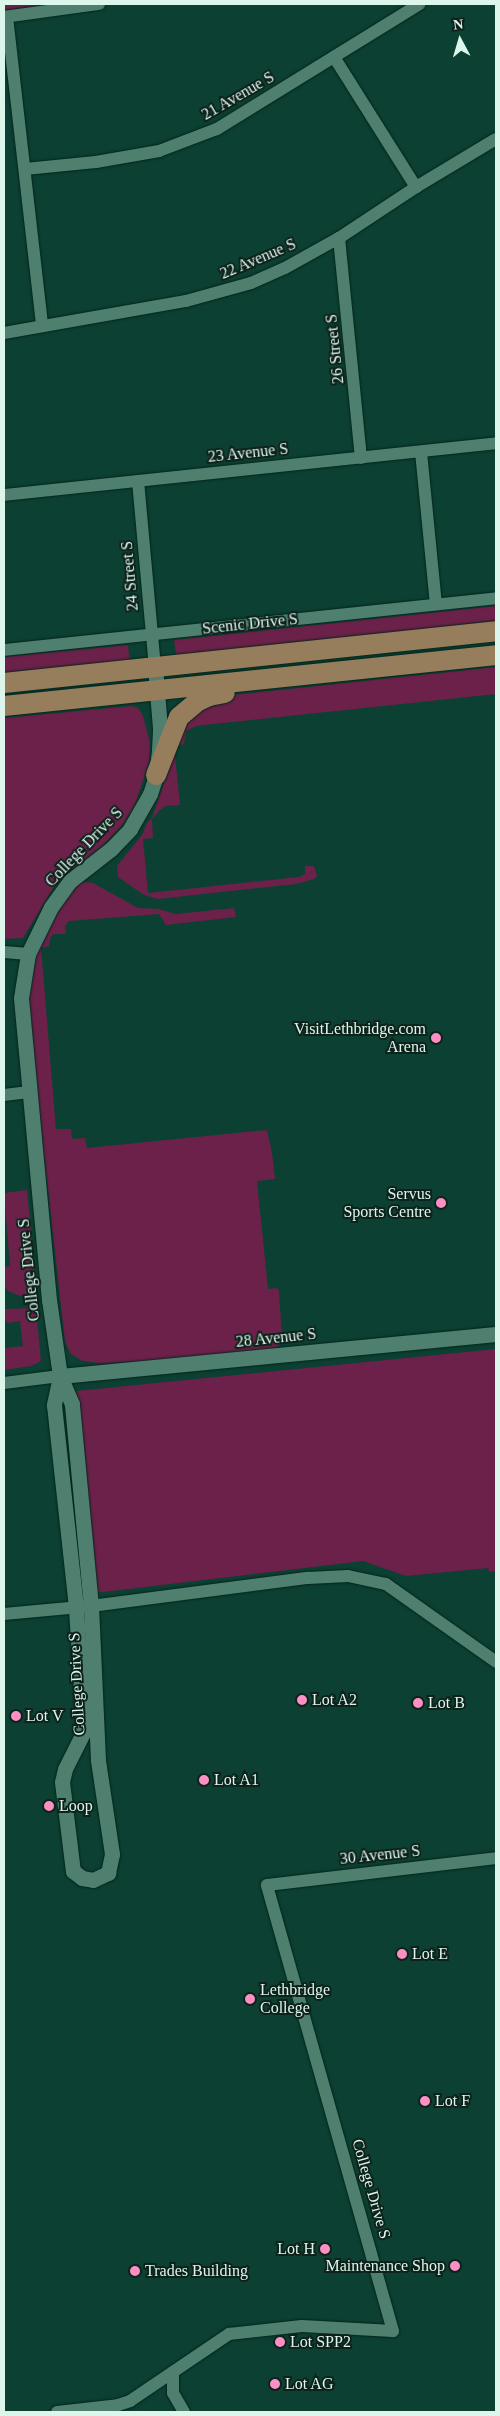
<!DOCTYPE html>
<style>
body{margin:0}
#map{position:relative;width:500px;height:2416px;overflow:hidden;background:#0c4032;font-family:Georgia,serif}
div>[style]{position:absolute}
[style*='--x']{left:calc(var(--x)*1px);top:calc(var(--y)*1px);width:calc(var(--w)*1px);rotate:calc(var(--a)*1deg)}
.green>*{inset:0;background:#6b2149}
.roads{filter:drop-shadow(0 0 1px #00251b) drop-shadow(0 0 1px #00251b)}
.minor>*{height:12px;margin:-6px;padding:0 6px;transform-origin:6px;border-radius:6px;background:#4f7f6f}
.tertiary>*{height:15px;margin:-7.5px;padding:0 7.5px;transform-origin:7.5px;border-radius:7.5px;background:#4f7f6f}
.primary>*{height:20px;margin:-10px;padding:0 10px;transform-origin:10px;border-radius:10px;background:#967e5d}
.dots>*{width:14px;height:14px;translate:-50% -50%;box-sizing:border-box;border:2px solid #0e221c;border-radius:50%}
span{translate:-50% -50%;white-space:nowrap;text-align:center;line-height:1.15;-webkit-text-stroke:4px #0e221c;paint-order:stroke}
.street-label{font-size:16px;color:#ddf6ec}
.poi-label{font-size:16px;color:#ddf6ec}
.right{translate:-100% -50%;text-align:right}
.left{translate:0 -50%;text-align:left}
.frame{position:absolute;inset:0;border:5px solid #ddf6ec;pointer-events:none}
.north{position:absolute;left:435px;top:15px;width:50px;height:50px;-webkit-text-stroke:4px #0e221c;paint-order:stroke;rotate:354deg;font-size:14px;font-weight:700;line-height:20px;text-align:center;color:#ddf6ec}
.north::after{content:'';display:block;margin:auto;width:18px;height:22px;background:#ddf6ec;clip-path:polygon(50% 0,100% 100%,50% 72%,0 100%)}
</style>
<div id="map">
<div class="green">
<div style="clip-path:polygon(4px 4px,68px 4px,4px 10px)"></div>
<div style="clip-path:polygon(496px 606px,496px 625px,177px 659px,174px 640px)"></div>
<div style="clip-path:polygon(128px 645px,130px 665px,4px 677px,4px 657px)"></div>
<div style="clip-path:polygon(496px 667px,496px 694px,196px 726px,186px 731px,184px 744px,174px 746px,180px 805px,166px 806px,160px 810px,152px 819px,153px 838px,143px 839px,148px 893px,299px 877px,305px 874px,305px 866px,314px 866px,317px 876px,314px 879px,296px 884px,158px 899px,144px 895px,118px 877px,117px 866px,142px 835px,147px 823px,152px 818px,167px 774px,174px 746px,180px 724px,223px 696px)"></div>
<div style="clip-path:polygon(132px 706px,138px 708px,143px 716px,150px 743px,149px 762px,135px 804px,123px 824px,104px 844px,64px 876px,53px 888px,23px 938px,4px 939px,4px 718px)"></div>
<div style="clip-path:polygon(84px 882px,93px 883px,138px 908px,158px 909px,176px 914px,234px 908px,236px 917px,166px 925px,159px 914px,69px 921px,65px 926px,66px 934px,53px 934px,50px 939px,49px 946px,41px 948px,56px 1129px,71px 1129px,72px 1139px,85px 1138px,87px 1148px,267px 1130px,272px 1153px,275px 1179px,257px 1181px,268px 1289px,277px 1288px,279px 1291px,282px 1338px,281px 1344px,274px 1349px,140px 1362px,99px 1363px,83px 1361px,71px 1354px,65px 1342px,28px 1011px,30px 964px,46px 927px,73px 888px)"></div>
<div style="clip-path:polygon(27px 1190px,37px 1293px,20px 1296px,8px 1291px,4px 1285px,4px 1267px,10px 1266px,4px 1193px)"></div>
<div style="clip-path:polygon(36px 1308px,41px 1361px,31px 1366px,4px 1370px,4px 1348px,23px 1346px,20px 1321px,8px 1323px,4px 1319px,4px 1309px)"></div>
<div style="clip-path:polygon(496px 1349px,496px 1571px,489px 1572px,488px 1568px,406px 1576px,363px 1561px,95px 1593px,76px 1391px)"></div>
</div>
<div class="roads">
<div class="minor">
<div style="--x:4;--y:17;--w:96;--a:-7.8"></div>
<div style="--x:7;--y:17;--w:311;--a:83.5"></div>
<div style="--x:334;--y:57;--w:154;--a:57.8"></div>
<div style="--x:25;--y:169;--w:71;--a:-5.6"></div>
<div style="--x:96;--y:162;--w:64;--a:-9.9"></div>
<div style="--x:159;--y:151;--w:62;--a:-20.8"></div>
<div style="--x:217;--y:129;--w:238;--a:-31.7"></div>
<div style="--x:339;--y:238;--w:221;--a:84.3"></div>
<div style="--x:4;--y:333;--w:185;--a:-10"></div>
<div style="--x:186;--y:301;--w:67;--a:-15.5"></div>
<div style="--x:251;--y:283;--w:37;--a:-24"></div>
<div style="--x:285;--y:268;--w:62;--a:-29.1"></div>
<div style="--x:339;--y:238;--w:92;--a:-33.5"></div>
<div style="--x:416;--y:187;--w:93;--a:-31"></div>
<div style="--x:421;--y:452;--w:153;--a:84.4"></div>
<div style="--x:138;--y:481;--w:187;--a:84.8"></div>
<div style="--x:4;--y:495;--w:495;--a:-6"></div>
<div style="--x:4;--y:650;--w:495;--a:-6"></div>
<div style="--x:4;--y:952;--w:24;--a:5"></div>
<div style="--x:4;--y:1095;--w:25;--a:-7"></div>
<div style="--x:4;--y:1383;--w:56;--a:-7.1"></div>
<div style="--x:4;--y:1614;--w:87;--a:-5.3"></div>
<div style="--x:91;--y:1606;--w:219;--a:-7.4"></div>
<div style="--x:308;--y:1578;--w:40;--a:-2.9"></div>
<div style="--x:348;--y:1576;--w:39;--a:12"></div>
<div style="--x:386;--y:1584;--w:135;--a:35.3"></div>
<div style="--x:173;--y:2372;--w:21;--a:90"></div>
<div style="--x:173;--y:2393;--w:22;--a:60"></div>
<div style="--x:57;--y:2412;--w:61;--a:-6.5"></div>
<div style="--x:118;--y:2405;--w:13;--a:-18"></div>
<div style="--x:130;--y:2401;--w:120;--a:-34.1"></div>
<div style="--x:229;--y:2334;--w:73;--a:-6.3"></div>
<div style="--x:302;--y:2326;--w:91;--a:3.1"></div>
<div style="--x:393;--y:2331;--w:463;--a:-105.8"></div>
<div style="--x:267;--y:1885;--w:231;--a:-6.7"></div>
</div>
<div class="tertiary">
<div style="--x:60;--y:1376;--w:30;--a:102"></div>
<div style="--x:54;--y:1405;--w:204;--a:83.8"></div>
<div style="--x:76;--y:1608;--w:116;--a:86.5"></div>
<div style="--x:83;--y:1724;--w:9;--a:90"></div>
<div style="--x:83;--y:1733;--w:40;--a:116.6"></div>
<div style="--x:65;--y:1769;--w:13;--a:103"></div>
<div style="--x:62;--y:1782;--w:90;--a:83"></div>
<div style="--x:73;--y:1871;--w:11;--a:38"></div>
<div style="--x:82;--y:1878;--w:11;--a:10"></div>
<div style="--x:93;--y:1880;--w:17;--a:-25"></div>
<div style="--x:108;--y:1873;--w:19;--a:-78"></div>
<div style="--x:112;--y:1854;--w:95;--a:-98.5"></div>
<div style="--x:98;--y:1760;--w:154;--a:-92.6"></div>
<div style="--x:91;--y:1606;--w:203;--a:-95.4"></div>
<div style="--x:72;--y:1404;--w:30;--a:-113"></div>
<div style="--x:60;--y:1376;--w:77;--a:-98.2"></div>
<div style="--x:49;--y:1300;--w:303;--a:-95.3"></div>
<div style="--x:21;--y:998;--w:45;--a:-81"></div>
<div style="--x:28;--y:954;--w:52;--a:-63.9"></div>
<div style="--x:51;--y:907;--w:32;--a:-54"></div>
<div style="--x:70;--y:881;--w:52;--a:-38"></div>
<div style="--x:111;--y:849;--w:28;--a:-46"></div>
<div style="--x:130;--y:829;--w:40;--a:-60.3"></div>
<div style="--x:150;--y:794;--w:20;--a:-72"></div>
<div style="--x:156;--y:775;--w:25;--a:-83"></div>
<div style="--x:159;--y:750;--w:22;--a:-87"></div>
<div style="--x:160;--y:728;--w:61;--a:-94.7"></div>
<div style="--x:60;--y:1376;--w:438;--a:-5.5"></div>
</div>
<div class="primary">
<div style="--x:4;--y:683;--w:495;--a:-6"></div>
<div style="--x:4;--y:706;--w:495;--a:-5.9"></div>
<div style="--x:156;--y:775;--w:62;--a:-68.4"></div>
<div style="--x:179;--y:717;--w:25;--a:-40"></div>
<div style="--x:198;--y:701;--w:12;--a:-24"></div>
<div style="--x:209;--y:696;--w:16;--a:-11"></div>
</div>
</div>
<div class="dots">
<div style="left:436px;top:1038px;background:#fc8fc3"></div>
<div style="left:441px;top:1203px;background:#fc8fc3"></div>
<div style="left:302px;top:1700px;background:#fc8fc3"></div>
<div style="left:418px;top:1703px;background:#fc8fc3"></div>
<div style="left:16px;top:1716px;background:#fc8fc3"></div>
<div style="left:204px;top:1780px;background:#fc8fc3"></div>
<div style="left:49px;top:1806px;background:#fc8fc3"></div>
<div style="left:402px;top:1954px;background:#fc8fc3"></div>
<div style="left:250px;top:1999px;background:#fc8fc3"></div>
<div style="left:425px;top:2101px;background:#fc8fc3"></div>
<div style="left:325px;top:2249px;background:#fc8fc3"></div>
<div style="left:455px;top:2266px;background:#fc8fc3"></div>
<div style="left:135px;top:2271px;background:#fc8fc3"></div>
<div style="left:280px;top:2342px;background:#fc8fc3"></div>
<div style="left:275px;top:2384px;background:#fc8fc3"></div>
</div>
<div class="street-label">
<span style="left:238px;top:96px;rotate:-30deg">21 Avenue S</span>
<span style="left:258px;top:259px;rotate:-23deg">22 Avenue S</span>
<span style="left:335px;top:349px;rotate:-96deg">26 Street S</span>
<span style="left:248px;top:453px;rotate:-6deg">23 Avenue S</span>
<span style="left:130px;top:576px;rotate:-95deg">24 Street S</span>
<span style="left:250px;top:624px;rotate:-6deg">Scenic Drive S</span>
<span style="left:84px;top:847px;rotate:-46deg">College Drive S</span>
<span style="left:29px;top:1270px;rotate:-96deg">College Drive S</span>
<span style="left:276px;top:1338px;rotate:-6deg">28 Avenue S</span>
<span style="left:77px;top:1684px;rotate:-93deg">College Drive S</span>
<span style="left:380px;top:1855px;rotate:-6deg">30 Avenue S</span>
<span style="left:371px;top:2189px;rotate:74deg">College Drive S</span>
</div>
<div class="poi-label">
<span class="right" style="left:426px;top:1038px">VisitLethbridge.com<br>Arena</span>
<span class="right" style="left:431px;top:1203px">Servus<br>Sports Centre</span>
<span class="left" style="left:312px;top:1700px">Lot A2</span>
<span class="left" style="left:428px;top:1703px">Lot B</span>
<span class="left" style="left:26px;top:1716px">Lot V</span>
<span class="left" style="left:214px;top:1780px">Lot A1</span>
<span class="left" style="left:59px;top:1806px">Loop</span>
<span class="left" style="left:412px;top:1954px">Lot E</span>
<span class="left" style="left:260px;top:1999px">Lethbridge<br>College</span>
<span class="left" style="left:435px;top:2101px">Lot F</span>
<span class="right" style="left:315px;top:2249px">Lot H</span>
<span class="right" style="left:445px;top:2266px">Maintenance Shop</span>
<span class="left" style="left:145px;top:2271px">Trades Building</span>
<span class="left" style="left:290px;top:2342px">Lot SPP2</span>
<span class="left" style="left:285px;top:2384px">Lot AG</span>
</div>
<div class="frame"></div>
<div class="north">N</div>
</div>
